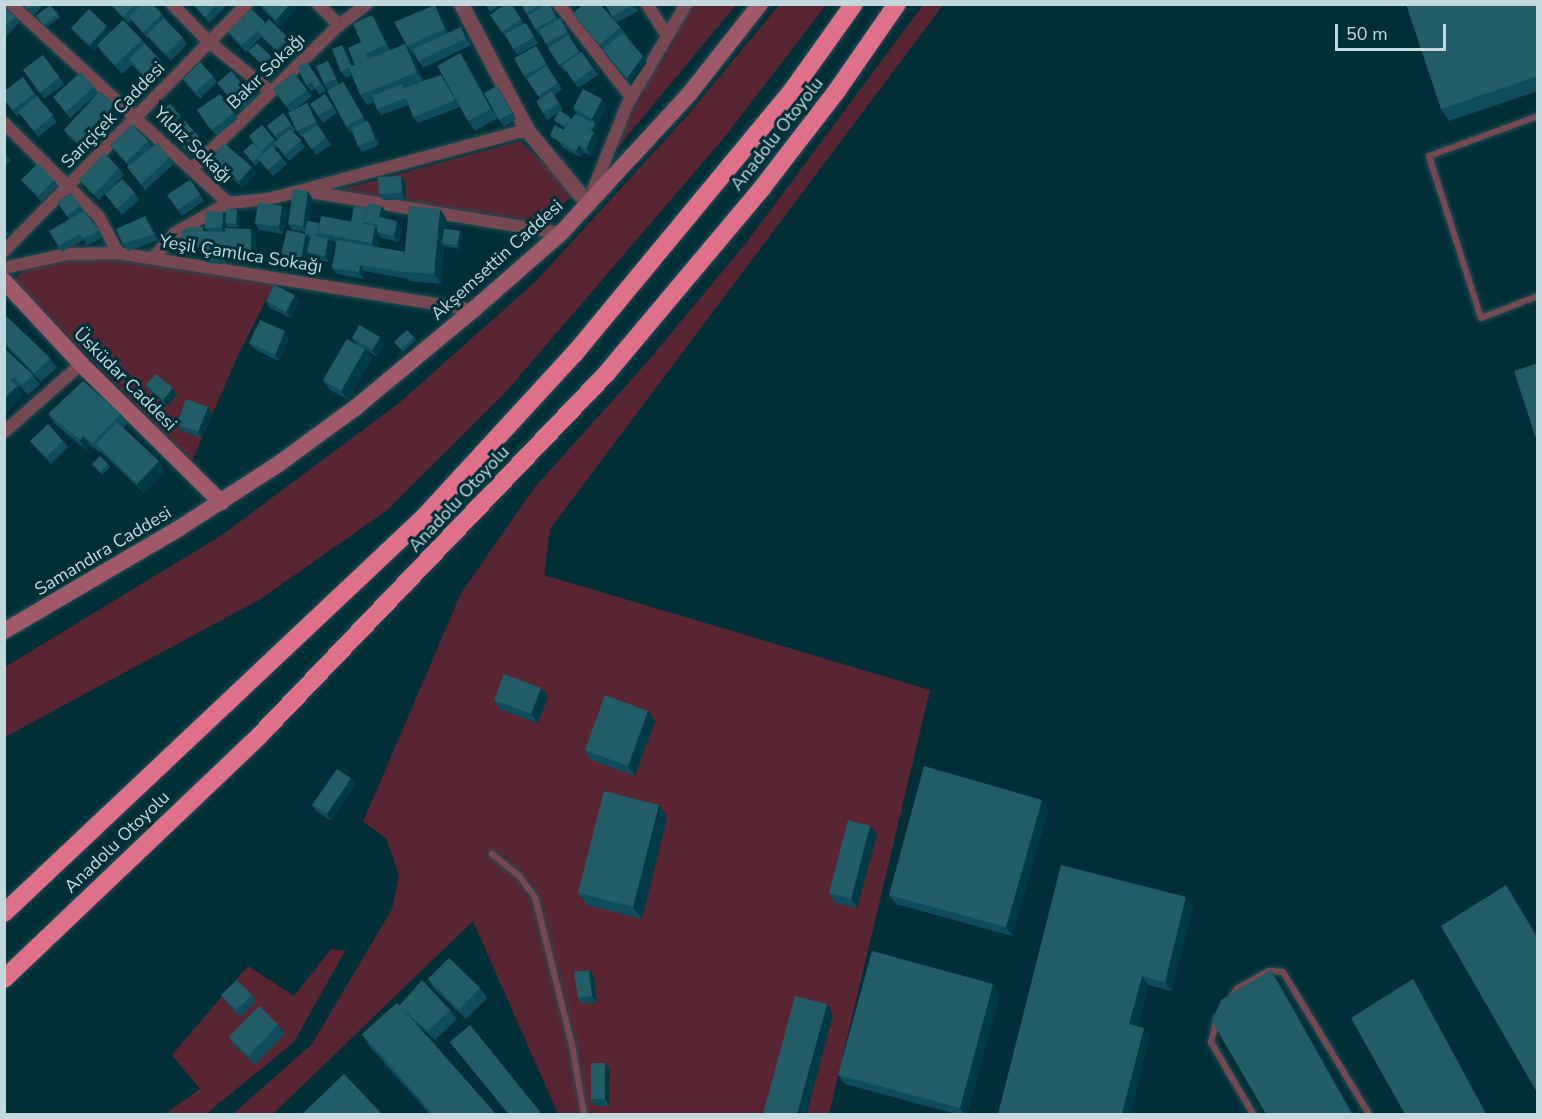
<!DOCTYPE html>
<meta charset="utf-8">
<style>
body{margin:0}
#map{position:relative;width:1542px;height:1119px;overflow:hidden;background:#012f37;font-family:"Nunito Sans",sans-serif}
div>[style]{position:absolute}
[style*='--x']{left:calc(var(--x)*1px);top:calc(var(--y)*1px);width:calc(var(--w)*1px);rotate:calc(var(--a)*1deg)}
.green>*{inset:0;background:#5a2532}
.roads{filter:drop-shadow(0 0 2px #244d55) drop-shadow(0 0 2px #244d55)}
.service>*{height:6px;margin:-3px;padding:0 3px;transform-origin:3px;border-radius:3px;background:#764952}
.minor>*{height:12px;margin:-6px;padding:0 6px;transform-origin:6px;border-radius:6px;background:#764952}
.tertiary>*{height:15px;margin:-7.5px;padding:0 7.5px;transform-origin:7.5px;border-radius:7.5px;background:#764952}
.secondary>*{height:16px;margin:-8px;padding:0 8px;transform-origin:8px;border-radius:8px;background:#a05969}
.motorway>*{height:18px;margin:-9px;padding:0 9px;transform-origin:9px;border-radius:9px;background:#de708a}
.wall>*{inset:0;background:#0e4d59}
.shaded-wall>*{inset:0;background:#003b45}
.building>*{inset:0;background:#215c67}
span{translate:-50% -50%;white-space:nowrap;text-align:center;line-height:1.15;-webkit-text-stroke:6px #012f37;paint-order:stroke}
.street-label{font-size:18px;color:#c3d8dd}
.frame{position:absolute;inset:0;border:6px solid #c3d8dd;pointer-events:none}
.scale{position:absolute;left:1335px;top:24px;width:111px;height:27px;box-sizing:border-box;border:3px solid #c3d8dd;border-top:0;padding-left:8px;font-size:18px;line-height:21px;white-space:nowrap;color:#c3d8dd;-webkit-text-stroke:4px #012f37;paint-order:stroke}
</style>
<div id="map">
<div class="green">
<div style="clip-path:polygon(690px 5px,736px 5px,619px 146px,616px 143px,636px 102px)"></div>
<div style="clip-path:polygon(779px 5px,826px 5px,724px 138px,505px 393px,386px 511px,259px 600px,5px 737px,5px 667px,222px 535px,399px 403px,536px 281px,686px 117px)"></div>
<div style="clip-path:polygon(923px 5px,943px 5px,550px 529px,544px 575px,930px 690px,829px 1114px,558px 1114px,473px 921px,273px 1114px,233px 1114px,312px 1044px,392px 909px,399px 875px,386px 838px,363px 822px,461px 593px,535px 487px,648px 361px,746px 243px)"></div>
<div style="clip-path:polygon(520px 141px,576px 193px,542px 222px,336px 191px)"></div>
<div style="clip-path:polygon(95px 253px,278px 277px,239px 353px,192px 461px,13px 280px,24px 270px,54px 258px)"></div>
<div style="clip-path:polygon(331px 949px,345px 951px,294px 1042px,206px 1114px,165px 1114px,200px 1089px,172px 1055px,248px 966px,294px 996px)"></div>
</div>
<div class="roads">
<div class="service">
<div style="--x:1538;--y:116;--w:116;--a:159.8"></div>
<div style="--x:1429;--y:156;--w:170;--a:72.2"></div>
<div style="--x:1481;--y:318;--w:61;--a:-21.1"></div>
<div style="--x:492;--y:854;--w:35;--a:39"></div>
<div style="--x:519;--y:876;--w:26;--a:53"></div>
<div style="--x:535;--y:897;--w:153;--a:76"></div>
<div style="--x:572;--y:1045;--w:70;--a:80.1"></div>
<div style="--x:1232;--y:996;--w:10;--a:-53"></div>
<div style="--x:1238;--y:988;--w:35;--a:-29"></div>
<div style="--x:1269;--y:971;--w:14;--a:4"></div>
<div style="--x:1283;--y:972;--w:166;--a:58.8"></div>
<div style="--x:1217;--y:1017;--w:26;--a:103"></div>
<div style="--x:1211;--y:1042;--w:83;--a:59.7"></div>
</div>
<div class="minor">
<div style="--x:11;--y:4;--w:294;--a:42.5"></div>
<div style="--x:172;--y:4;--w:53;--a:45.8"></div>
<div style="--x:209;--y:42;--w:78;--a:38.8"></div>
<div style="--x:318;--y:4;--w:30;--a:45"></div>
<div style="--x:559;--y:4;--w:118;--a:52.3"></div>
<div style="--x:647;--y:4;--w:36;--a:58"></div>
<div style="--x:4;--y:123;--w:134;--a:44.7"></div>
<div style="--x:99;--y:217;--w:41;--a:62.2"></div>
<div style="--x:193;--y:168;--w:204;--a:-44.4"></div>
<div style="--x:339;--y:25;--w:35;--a:-37"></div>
<div style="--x:304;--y:191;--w:260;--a:9.3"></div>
<div style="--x:589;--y:200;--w:102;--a:-68.2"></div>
<div style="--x:627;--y:105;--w:117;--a:-59.7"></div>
<div style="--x:4;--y:251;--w:346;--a:-45.5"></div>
<div style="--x:153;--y:258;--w:33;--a:-49"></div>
<div style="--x:175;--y:233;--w:61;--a:-29.5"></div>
<div style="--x:228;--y:203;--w:41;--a:-5.6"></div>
<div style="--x:269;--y:199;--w:267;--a:-15"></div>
<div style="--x:4;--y:268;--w:65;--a:-12.5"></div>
<div style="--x:67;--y:254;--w:51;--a:-1.1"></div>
<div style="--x:118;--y:253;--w:360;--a:9.1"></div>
<div style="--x:4;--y:432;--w:103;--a:-41.4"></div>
</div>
<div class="tertiary">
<div style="--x:461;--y:4;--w:142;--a:62.4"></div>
<div style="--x:527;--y:130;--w:96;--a:50.5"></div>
</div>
<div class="secondary">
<div style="--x:4;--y:281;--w:113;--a:47.1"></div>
<div style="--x:81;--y:364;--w:197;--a:44.6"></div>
<div style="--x:4;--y:631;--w:202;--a:-30.4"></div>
<div style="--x:178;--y:529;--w:118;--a:-32.9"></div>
<div style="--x:277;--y:465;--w:97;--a:-36.2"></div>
<div style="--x:355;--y:408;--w:153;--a:-39.7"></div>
<div style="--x:473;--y:310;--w:117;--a:-41.2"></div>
<div style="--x:561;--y:233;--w:190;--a:-47.3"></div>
<div style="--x:690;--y:93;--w:113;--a:-51.8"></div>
</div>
<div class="motorway">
<div style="--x:4;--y:913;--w:579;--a:-43.32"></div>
<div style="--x:425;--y:516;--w:222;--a:-47.4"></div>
<div style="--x:575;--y:353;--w:344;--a:-50.4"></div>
<div style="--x:794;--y:88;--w:103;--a:-54.5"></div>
<div style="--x:4;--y:979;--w:354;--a:-43.6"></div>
<div style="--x:260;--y:735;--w:500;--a:-46.22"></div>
<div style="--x:606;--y:374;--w:243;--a:-50"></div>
<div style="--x:762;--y:188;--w:121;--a:-52.4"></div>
<div style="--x:836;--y:92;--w:107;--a:-55.3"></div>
</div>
</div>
<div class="wall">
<div style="clip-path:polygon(22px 4px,44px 4px,33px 16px)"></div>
<div style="clip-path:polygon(110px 4px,152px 4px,162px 14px,166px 21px,183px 38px,187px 44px,171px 61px,152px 42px,149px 37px,147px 38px,131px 20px,128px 23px)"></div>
<div style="clip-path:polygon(192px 4px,228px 4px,209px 23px)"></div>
<div style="clip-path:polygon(260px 4px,300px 4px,280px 26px,264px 11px)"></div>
<div style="clip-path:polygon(485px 4px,503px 4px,490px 12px)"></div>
<div style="clip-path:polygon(512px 4px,524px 24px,530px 29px,538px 44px,517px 55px,507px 38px,506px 38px,490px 15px)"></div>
<div style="clip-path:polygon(521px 4px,554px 4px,554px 6px,551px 7px,558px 19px,560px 18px,572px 39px,571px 39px,580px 53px,582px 52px,598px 75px,578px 88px,566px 70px,564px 71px,559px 65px,541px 35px,540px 36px,535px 29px)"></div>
<div style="clip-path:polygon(605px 4px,634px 4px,638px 11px,616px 23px)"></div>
<div style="clip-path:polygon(1538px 4px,1538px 91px,1449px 121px,1441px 109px)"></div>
<div style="clip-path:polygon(50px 5px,60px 17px,46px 28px,36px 16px)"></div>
<div style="clip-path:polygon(4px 7px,15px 17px,19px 23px,4px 39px)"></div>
<div style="clip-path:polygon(573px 14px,620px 27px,647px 62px,631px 85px,607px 57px,603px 50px,580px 23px)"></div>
<div style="clip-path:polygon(372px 15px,377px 21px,390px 50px,405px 44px,412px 53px,423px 81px,441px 75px,460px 107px,418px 123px,413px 117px,409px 105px,381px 115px,377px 109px,374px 102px,367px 105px,360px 95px,352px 75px,346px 78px,341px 72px,342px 45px,347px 51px,353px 66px,355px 65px,361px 42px)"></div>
<div style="clip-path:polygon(442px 15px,449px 32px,465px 33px,471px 45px,423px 68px,415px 55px,414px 55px,407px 46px)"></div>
<div style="clip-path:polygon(265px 23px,288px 38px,293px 44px,281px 56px,261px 37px,246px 52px,232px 38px,228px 32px)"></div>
<div style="clip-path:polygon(107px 26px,111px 32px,142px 40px,160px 60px,164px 66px,148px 82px,132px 65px,122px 74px,103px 54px,98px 47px,94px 51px,76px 34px,71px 28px)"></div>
<div style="clip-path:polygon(536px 46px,540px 52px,550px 70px,562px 89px,554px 95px,563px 110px,561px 112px,572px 119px,577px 115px,573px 108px,602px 99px,607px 106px,596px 125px,597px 127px,594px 132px,599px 138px,590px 155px,583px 152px,580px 157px,563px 148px,558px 141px,552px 138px,550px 135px,564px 130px,565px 128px,557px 123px,554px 120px,558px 113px,547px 120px,543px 113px,540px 98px,524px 76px)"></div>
<div style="clip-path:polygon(248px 51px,271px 56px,273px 59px,265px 68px)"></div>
<div style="clip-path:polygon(460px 53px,467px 63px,498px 118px,475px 131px,468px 121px)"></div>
<div style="clip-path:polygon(43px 55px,64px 84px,44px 99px,23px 70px)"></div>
<div style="clip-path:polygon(307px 62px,326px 91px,319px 94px,315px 89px,311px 91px,306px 85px)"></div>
<div style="clip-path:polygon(332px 68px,339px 84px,343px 82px,366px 122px,368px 121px,372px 127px,379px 145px,362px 152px,358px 146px,352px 132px,350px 133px,346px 126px,328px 90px,324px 84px)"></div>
<div style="clip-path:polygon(294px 73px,312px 96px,294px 110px,307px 103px,312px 110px,320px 128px,331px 145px,316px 155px,303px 136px,301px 137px,297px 131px,290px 112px,273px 89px)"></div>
<div style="clip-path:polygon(213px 76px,217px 82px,200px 99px,187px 85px,183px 79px)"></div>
<div style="clip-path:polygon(23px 77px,37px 97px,57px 122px,38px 137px,20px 114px,17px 116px,4px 99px)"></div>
<div style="clip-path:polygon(217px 83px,250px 93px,255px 99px,241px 111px)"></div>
<div style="clip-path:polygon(497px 86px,516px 119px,504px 127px,499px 120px)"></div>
<div style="clip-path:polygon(94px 87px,98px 93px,118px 107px,122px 113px,113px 123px,109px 119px,97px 133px,100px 139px,87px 153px,68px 136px,64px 130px,95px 96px,70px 118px,53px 97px)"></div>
<div style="clip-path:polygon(220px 94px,238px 119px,216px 136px,197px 110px)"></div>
<div style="clip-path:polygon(325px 94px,337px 113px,323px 123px,318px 116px)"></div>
<div style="clip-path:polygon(158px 114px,179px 114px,181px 117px,170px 127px)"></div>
<div style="clip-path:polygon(291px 124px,296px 130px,293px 132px,305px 147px,289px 161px,277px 147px,275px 149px,287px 164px,273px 176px,260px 161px,255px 166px,246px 154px,253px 143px,249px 136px,262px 125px,276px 142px,278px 140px,267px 126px)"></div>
<div style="clip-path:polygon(171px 133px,199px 137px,204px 143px,190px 156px)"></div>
<div style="clip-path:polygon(148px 141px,152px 147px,158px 143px,174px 164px,145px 190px,127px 167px,129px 166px,115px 151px,110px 145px)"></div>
<div style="clip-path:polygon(4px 152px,11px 161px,4px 166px)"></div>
<div style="clip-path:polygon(211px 157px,252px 167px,256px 173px,243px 188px,216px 164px)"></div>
<div style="clip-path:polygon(119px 168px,124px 175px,99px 200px,83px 185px,79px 179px)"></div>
<div style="clip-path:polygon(21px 180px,54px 180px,58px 186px,42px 202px,26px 186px)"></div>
<div style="clip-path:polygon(190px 180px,204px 201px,182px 216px,167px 195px)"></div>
<div style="clip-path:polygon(406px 182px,406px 200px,383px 200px,379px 194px)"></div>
<div style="clip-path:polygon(308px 191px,312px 198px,309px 221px,319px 224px,351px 222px,386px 212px,385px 218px,402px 228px,399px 242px,381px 238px,379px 235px,377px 247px,405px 252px,446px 218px,445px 229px,460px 231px,462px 235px,460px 249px,444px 246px,441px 284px,410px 281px,408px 279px,364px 271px,363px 279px,337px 274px,332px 268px,336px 242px,329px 240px,333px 246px,329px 262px,312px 259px,308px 253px,304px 268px,285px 264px,280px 258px,305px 234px,305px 232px,292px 230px,288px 224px)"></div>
<div style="clip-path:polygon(71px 193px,103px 237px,87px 246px,84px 240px,62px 252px,58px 246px,69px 219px,57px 202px)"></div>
<div style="clip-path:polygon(135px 193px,139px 200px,122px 215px,105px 194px)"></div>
<div style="clip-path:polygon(223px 212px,226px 216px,239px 213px,239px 227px,228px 227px,227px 226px,227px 228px,256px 235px,255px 258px,229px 257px,227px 255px,227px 264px,207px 263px,202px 257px,203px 251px,186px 250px,181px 244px,208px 231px,205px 228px)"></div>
<div style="clip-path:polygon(287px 213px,283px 234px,259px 230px,255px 223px)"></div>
<div style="clip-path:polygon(150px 222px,158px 240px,128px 251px,123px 244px)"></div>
<div style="clip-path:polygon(4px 228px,9px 234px,4px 238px)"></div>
<div style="clip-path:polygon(266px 301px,299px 301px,291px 318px,270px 308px)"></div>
<div style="clip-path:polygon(4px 314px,50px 358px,57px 367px,41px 382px,5px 345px,4px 345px)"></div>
<div style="clip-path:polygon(414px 337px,416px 340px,403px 352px,394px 342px)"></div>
<div style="clip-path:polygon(289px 338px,279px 361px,254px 349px,249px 343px)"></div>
<div style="clip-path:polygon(352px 338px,384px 344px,377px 357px,366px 350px,372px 358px,348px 400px,330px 390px,323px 380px,356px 344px)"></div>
<div style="clip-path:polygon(4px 348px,33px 375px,40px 384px,28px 395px,20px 386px,18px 388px,23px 395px,4px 415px)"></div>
<div style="clip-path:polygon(146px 385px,173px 388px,177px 395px,167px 406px,150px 392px)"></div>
<div style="clip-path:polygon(208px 407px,212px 414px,202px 438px,181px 431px,177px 424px)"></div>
<div style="clip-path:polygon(48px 414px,121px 414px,128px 424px,123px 428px,159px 461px,165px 471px,144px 493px,100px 451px,99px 452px,90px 445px,86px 450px,55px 424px)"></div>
<div style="clip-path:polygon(30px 441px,63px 441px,68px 447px,51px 464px,35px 447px)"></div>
<div style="clip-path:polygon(92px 464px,108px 464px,110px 467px,102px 475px)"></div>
<div style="clip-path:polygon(541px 688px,548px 697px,538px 723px,501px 710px,494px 700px)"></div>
<div style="clip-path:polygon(655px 721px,635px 776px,591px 760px,585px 750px)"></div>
<div style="clip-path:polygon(351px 778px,355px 784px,331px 821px,316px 811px,312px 805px)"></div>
<div style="clip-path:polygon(1042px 800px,1048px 809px,1012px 936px,896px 904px,889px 895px)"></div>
<div style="clip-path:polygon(667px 817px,642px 919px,587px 905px,578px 893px)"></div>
<div style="clip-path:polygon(870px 826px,877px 835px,857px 908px,835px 903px,829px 893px)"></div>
<div style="clip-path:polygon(1193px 906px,1171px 991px,1148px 985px,1138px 1026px,1150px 1037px,998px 1114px)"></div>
<div style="clip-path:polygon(589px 970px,594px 976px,597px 1002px,582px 1004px,578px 998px)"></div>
<div style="clip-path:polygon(428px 979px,480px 988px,487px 998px,466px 1019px,434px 989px)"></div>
<div style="clip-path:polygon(1000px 994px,967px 1114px,956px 1114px,845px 1084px,838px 1075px)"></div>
<div style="clip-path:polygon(221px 995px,252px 995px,256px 1002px,240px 1017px,226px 1002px)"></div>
<div style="clip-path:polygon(400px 1005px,450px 1010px,457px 1019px,435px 1040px,416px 1023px,496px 1114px,430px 1114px,370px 1047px,362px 1034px)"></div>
<div style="clip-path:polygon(278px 1025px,285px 1034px,255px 1065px,235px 1046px,229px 1037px)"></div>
<div style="clip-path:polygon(470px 1025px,542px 1114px,508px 1114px,457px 1051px,450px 1042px)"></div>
<div style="clip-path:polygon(605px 1063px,610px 1070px,609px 1106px,595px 1106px,591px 1099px)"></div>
</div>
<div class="shaded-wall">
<div style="clip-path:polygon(290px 4px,300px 4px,280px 26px,276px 20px)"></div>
<div style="clip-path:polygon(435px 5px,442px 15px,452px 39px,445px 29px)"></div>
<div style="clip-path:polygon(372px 15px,377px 21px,390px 50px,386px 44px)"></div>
<div style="clip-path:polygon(107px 26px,111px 33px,94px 51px,90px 45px)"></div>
<div style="clip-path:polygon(461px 27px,465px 33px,471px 45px,466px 39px)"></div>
<div style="clip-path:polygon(405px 44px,412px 53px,423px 81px,417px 72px)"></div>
<div style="clip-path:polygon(342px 45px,347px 51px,356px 73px,352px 67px)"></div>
<div style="clip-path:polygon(460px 53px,467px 63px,498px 118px,491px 109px)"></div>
<div style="clip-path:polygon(643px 56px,647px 62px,631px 85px,627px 78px)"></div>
<div style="clip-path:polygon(328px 61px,332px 68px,340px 85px,336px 79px)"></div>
<div style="clip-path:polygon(343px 82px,348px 88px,367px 123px,363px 117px)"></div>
<div style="clip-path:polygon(497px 86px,501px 92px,516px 119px,512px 113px)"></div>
<div style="clip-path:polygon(602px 99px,607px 106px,596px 125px,592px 119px)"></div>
<div style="clip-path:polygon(307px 103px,312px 110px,320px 128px,316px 122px)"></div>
<div style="clip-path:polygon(118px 107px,122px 113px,113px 123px,109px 117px)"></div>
<div style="clip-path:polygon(105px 113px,109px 119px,97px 133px,100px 139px,87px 153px,82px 147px,91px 128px)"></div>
<div style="clip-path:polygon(368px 121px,372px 127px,379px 145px,375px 139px)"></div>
<div style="clip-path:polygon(595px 124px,597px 127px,594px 132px,599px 138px,590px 155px,586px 149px,591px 131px)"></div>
<div style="clip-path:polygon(579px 145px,583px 152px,580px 157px,576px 151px)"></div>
<div style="clip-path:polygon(252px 167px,256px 173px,243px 188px,239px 181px)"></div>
<div style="clip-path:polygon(401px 176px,406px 182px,406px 200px,402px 193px)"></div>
<div style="clip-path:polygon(308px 191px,312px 198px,307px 232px,303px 226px)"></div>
<div style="clip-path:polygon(282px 206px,287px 213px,283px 234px,279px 227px)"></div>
<div style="clip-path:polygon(382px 206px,386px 212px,384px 224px,379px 217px)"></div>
<div style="clip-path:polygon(440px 209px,446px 218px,444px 243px,442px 243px,444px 246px,441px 284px,434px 274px)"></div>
<div style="clip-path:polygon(237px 210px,239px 213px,239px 227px,236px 224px)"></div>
<div style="clip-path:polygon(223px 212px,227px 218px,226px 223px,227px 226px,227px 234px,222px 228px)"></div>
<div style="clip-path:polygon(145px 216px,150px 222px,158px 240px,154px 234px)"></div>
<div style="clip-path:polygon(397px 221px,402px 228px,399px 242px,394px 236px)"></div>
<div style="clip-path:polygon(375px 226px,379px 232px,377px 232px,379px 235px,376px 249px,372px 243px)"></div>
<div style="clip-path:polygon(251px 229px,256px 235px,255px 258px,251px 251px)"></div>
<div style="clip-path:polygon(460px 231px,462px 235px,460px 249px,457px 245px)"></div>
<div style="clip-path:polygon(306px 234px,311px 241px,304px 268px,300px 262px)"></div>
<div style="clip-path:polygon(328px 239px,333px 246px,329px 262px,325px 256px)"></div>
<div style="clip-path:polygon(223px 244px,224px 250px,227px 255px,227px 264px,223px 258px)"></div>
<div style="clip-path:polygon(360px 265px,364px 271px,363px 279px,359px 272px)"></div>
<div style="clip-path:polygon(295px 295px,299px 301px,291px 318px,286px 312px)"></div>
<div style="clip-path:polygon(285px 331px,289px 338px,279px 361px,275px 355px)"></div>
<div style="clip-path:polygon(380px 337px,384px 344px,377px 357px,372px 350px)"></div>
<div style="clip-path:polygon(365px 349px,372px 358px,348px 400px,341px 391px)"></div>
<div style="clip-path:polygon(17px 386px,23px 395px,4px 415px,4px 399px)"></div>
<div style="clip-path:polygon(173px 388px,177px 395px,167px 406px,163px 400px)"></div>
<div style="clip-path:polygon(208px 407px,212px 414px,202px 438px,198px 432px)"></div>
<div style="clip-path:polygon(83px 436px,90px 445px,86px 450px,80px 440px)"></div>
<div style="clip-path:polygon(159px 461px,165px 471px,144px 493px,137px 484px)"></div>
<div style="clip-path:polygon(541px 688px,548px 697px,538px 723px,531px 714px)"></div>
<div style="clip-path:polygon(648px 711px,655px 721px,635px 776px,628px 766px)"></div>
<div style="clip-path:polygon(351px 778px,355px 784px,331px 821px,327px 814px)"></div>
<div style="clip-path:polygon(1042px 800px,1048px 809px,1012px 936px,1006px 927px)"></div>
<div style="clip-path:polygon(659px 805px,667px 817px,642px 919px,633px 907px)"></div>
<div style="clip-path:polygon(870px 826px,877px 835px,857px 908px,851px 899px)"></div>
<div style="clip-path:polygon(1506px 885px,1515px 898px,1538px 936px,1538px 939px)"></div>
<div style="clip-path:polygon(1186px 897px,1193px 906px,1171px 991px,1165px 982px)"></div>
<div style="clip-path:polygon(589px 970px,594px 976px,597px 1002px,592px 996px)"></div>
<div style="clip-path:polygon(1271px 970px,1278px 980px,1354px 1114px,1352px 1114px)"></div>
<div style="clip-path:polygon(1142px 976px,1148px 985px,1136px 1034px,1129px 1024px)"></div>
<div style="clip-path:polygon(1413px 979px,1419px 989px,1487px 1114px,1486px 1114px)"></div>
<div style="clip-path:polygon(993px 984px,1000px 994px,967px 1114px,964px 1114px,960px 1108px)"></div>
<div style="clip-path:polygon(827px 1004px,833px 1014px,807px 1114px,797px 1114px)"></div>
<div style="clip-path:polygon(1144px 1028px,1150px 1037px,1131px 1114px,1122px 1114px)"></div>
<div style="clip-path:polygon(605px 1063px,610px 1070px,609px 1106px,605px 1099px)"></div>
</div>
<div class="building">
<div style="clip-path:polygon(24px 4px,33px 4px,29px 9px)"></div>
<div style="clip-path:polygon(111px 4px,135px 4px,123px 17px)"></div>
<div style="clip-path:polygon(142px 4px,152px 4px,162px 14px,143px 32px,129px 17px)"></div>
<div style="clip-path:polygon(193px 4px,217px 4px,205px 17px)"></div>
<div style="clip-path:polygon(260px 4px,290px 4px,276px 20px)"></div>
<div style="clip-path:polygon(505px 4px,511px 4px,521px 19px,502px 32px,490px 15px)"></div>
<div style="clip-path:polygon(521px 4px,541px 4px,526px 13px)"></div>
<div style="clip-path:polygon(547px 4px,549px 4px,556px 18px,535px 29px,528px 15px)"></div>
<div style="clip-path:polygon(583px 4px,600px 4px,620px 27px,600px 45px,573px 14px)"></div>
<div style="clip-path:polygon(605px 4px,633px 4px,612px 17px)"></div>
<div style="clip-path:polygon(1406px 4px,1538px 4px,1538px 76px,1441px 109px)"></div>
<div style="clip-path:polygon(50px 5px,58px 14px,44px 25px,36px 16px)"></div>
<div style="clip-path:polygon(435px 5px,445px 29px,407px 46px,394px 22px)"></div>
<div style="clip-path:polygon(4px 7px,15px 17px,4px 28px)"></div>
<div style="clip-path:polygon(89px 9px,107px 26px,90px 45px,71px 28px)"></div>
<div style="clip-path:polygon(251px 9px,265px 22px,262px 27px,269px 19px,288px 38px,276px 50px,257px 31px,242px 45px,228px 32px)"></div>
<div style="clip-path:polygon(372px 15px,386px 44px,366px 54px,368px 59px,355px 65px,348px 48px,361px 42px,353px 24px)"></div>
<div style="clip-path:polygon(164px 18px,183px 38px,166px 54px,147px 35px)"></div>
<div style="clip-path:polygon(560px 18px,567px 32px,546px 44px,539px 30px)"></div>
<div style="clip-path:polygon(123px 20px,142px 40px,115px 65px,97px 45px)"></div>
<div style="clip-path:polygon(526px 23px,534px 37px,513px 49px,505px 34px)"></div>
<div style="clip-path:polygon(461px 27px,466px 39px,418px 61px,413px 49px)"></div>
<div style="clip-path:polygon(622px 33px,643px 56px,627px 78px,603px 50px)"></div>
<div style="clip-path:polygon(568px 35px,579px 52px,559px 65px,548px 48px)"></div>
<div style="clip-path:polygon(257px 43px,271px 56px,262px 64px,248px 51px)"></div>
<div style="clip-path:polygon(145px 44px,160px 60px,143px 75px,129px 59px)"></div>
<div style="clip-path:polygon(405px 44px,417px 72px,360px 95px,349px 67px)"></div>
<div style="clip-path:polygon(342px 45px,351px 66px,341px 72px,332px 49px)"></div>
<div style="clip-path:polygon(536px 46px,546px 64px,524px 76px,514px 58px)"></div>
<div style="clip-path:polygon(582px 52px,593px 69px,574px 82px,562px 65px)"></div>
<div style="clip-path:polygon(460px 53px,491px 109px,468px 121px,437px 66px)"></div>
<div style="clip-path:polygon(43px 55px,59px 77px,40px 93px,23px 70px)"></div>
<div style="clip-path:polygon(328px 61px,336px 79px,324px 84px,316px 66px)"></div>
<div style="clip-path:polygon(200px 62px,213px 76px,196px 92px,183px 79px)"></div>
<div style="clip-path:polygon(307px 62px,321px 84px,315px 88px,312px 82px,306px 85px,297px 67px)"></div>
<div style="clip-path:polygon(546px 66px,558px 83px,538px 96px,527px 79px)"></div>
<div style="clip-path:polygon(231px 71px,250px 93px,236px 105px,217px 83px)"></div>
<div style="clip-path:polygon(81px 72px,94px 87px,66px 112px,53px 97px)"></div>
<div style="clip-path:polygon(294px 73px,307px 90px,286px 106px,273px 89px)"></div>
<div style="clip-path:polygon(441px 75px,455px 100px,413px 117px,406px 98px,377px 109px,372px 96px,402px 84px,404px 88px,416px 84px,419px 93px,417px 83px)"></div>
<div style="clip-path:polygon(23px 77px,34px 94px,12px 110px,4px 99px,4px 91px)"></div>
<div style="clip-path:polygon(343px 82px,363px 117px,346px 126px,327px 91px)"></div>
<div style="clip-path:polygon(497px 86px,512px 113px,499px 120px,484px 93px)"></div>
<div style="clip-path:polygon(583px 89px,602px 99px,592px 119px,573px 108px)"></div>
<div style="clip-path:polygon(100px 91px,118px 107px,109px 117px,105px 113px,91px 128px,96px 132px,82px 147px,64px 130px)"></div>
<div style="clip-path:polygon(552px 91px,559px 104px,543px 113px,536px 101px)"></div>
<div style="clip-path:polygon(220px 94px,234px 113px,211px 130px,197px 110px)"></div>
<div style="clip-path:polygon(325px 94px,333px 107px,318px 116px,310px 104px)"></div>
<div style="clip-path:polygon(37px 96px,53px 115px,34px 131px,18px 112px)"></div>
<div style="clip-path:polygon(307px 103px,316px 122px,297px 131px,288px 113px)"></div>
<div style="clip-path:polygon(170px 104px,179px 114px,168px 124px,158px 114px)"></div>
<div style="clip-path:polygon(560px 111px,570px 117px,565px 126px,554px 120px)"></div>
<div style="clip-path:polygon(283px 113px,291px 124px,275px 136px,267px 126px)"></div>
<div style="clip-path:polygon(575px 114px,595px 124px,591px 130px,571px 120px)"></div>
<div style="clip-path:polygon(570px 119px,594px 132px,586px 149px,579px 145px,576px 151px,558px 141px)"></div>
<div style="clip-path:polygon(185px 121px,199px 137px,185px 149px,171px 133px)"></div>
<div style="clip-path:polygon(368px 121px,375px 139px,358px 146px,351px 128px)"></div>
<div style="clip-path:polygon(132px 124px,148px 141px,126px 162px,110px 145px)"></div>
<div style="clip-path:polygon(262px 125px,274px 139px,261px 151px,249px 136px)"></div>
<div style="clip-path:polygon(317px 125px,326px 138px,311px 149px,302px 135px)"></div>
<div style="clip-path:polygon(555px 125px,564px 130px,559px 140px,550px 135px)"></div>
<div style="clip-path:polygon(290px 129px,301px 140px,285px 155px,274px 143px)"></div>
<div style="clip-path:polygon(158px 143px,169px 158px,141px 184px,127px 167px)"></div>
<div style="clip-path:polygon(224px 143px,252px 167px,239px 181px,211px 157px)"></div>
<div style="clip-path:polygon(253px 143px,263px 154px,253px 162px,243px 151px)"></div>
<div style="clip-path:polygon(272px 146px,282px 158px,268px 170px,258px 159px)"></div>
<div style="clip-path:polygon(104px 153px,119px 168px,94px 194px,79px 179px)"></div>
<div style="clip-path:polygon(38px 163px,54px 180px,38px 196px,21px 180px)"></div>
<div style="clip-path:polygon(401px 176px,402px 193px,379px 194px,378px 177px)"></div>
<div style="clip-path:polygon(122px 179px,135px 193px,117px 209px,105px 194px)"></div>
<div style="clip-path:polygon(190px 180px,200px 194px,178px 210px,167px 195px)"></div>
<div style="clip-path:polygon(293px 189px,308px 191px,303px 226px,288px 224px)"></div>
<div style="clip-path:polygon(71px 193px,80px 206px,67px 216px,57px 202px)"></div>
<div style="clip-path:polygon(258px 202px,282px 206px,279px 227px,255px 223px)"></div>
<div style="clip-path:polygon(368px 203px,382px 206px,379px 217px,397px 221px,394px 236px,377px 232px,378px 225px,364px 222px)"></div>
<div style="clip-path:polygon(354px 206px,367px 208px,363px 224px,351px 222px)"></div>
<div style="clip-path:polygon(409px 206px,440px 209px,434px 274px,403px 272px)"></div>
<div style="clip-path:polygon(226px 209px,237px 210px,236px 224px,226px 223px)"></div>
<div style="clip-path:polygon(84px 211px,99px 230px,83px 239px,80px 234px,58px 246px,49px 231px)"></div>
<div style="clip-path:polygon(206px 211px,223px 212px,222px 228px,205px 228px)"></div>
<div style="clip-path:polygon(145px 216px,154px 234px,123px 244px,116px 229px)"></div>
<div style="clip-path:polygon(321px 216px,375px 226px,372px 243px,333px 236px,333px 229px,332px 235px,318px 233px)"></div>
<div style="clip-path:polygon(307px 221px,319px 223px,316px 236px,305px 234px)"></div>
<div style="clip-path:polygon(189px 227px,203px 227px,203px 235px,203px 231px,225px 232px,225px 228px,251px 229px,251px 251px,224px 250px,223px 244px,223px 258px,202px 257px,203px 245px,181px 244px,182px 230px)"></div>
<div style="clip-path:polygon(444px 229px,460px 231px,457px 245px,442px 243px)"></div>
<div style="clip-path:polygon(287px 230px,306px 234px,300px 262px,280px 258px)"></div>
<div style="clip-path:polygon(311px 235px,328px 239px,325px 256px,307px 252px)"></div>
<div style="clip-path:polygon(337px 240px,405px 252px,404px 272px,360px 265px,359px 272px,332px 268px)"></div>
<div style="clip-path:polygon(274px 285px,295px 295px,286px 312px,266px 301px)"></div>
<div style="clip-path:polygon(4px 314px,50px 358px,34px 373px,4px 342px)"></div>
<div style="clip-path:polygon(260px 320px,285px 331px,275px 355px,249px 343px)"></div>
<div style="clip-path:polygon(359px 325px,380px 337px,372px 350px,352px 338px)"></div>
<div style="clip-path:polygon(407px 330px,414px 337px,401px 349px,394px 342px)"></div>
<div style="clip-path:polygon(347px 339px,365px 349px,341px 391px,323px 380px)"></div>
<div style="clip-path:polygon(4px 348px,33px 375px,22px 385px,14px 377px,10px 380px,17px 386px,4px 399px)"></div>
<div style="clip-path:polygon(1538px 363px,1538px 445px,1514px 371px)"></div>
<div style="clip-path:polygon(156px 374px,173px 388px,163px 400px,146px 385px)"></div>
<div style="clip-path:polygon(83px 381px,121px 414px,92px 443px,83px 436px,80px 440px,48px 414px)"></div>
<div style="clip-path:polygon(186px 399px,208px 407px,198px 432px,177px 424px)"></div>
<div style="clip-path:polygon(117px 422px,159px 461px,137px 484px,96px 444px)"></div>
<div style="clip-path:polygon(48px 424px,63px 441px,46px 457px,30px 441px)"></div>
<div style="clip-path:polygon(100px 456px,108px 464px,100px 472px,92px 464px)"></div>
<div style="clip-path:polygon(504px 674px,541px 688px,531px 714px,494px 700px)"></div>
<div style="clip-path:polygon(605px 695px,648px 711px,628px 766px,585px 750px)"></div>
<div style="clip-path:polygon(924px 766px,1042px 800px,1006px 927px,889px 895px)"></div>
<div style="clip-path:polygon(337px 769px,351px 778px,327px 814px,312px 805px)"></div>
<div style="clip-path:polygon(604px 791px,659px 805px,633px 907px,578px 893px)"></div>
<div style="clip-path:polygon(848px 820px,870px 826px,851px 899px,829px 893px)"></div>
<div style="clip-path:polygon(1061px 865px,1186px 897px,1165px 982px,1142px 976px,1129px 1024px,1144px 1028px,1122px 1114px,998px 1114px)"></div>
<div style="clip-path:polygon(1506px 885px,1538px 939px,1538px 1094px,1441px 926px)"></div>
<div style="clip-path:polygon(872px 951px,993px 984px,960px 1108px,838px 1075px)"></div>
<div style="clip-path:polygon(449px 958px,480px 988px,459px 1010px,428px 979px)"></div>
<div style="clip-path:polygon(589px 970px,592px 996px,578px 998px,574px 972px)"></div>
<div style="clip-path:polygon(1271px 970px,1352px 1114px,1266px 1114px,1212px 1021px,1221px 1000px)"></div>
<div style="clip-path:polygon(1413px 979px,1486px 1114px,1405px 1114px,1351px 1018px)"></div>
<div style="clip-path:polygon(237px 980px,252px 995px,236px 1010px,221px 995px)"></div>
<div style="clip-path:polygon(422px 980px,450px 1010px,428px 1031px,399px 1006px)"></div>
<div style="clip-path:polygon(795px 996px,827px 1004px,797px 1114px,763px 1114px)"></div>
<div style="clip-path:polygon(397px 1003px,496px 1114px,433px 1114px,362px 1034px)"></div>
<div style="clip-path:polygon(259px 1006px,278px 1025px,248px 1056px,229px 1037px)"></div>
<div style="clip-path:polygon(470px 1025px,540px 1112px,537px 1114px,509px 1114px,450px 1042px)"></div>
<div style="clip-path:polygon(591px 1063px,605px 1063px,605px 1099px,591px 1099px)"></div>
<div style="clip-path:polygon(344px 1074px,382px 1114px,302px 1114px)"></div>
</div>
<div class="street-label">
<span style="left:266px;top:71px;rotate:-44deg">Bakır Sokağı</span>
<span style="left:113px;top:115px;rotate:-46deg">Sarıçiçek Caddesi</span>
<span style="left:777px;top:134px;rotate:-52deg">Anadolu Otoyolu</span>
<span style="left:193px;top:145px;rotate:44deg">Yıldız Sokağı</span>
<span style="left:241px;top:254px;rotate:9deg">Yeşil Çamlıca Sokağı</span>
<span style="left:497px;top:260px;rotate:-42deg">Akşemsettin Caddesi</span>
<span style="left:125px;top:379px;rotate:45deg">Üsküdar Caddesi</span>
<span style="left:459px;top:499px;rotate:-47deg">Anadolu Otoyolu</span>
<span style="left:103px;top:551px;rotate:-31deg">Samandıra Caddesi</span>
<span style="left:117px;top:842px;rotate:-44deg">Anadolu Otoyolu</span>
</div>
<div class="frame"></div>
<div class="scale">50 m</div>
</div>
